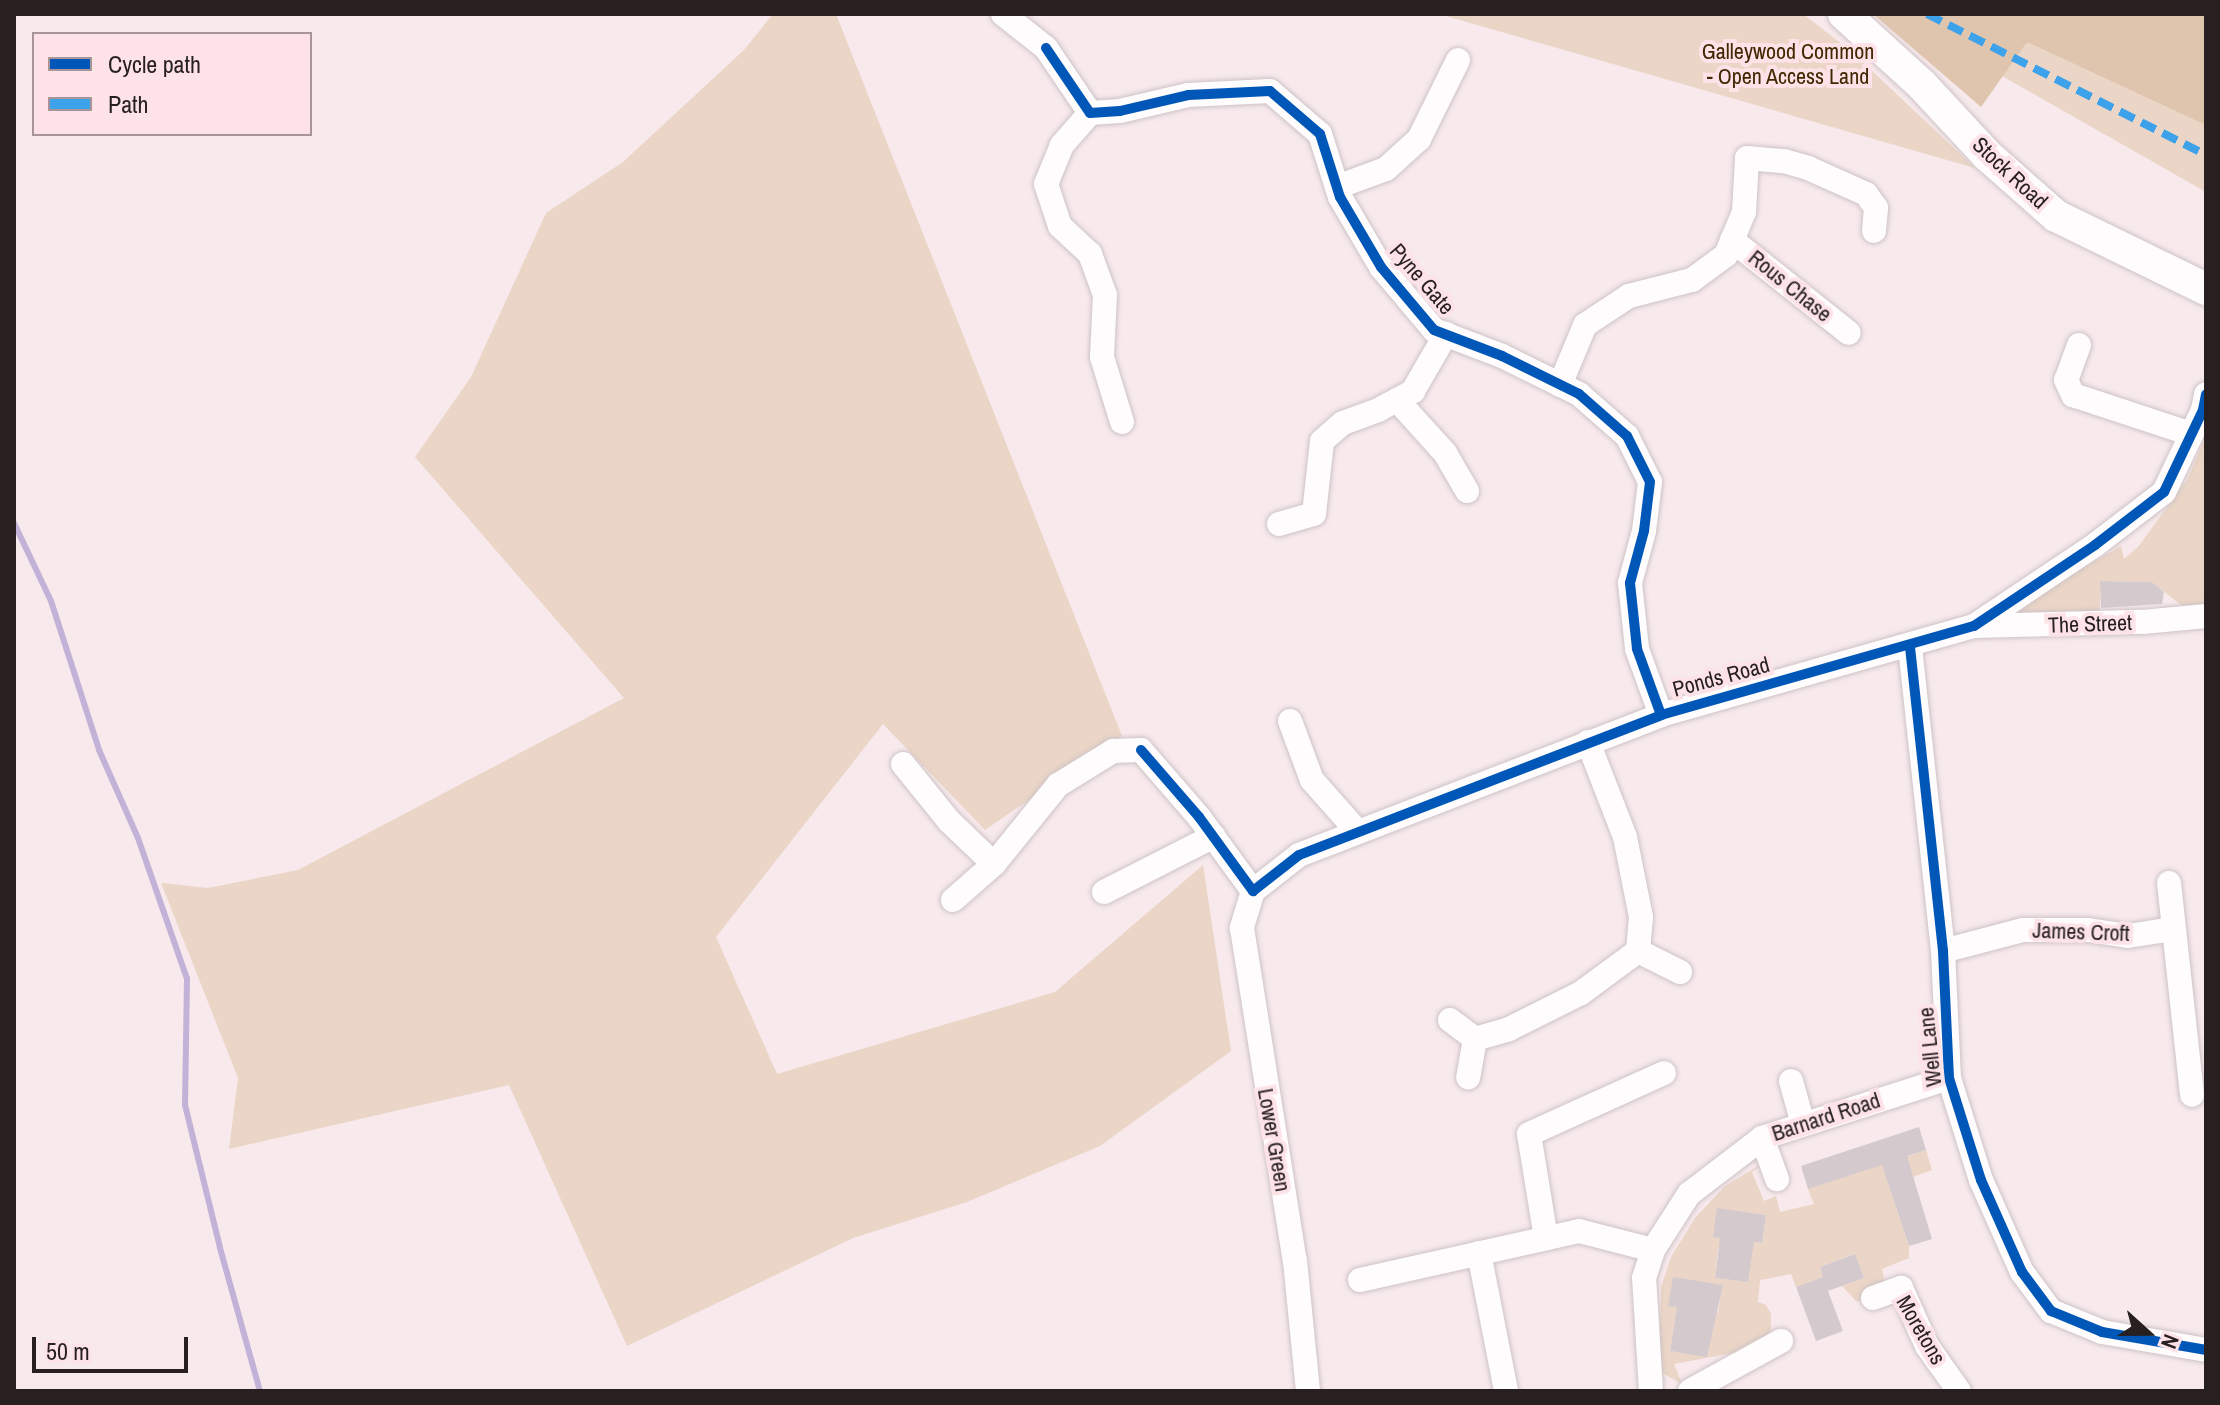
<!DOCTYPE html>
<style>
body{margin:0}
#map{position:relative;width:2220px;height:1405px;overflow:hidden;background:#f7e9ec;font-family:"Archivo Narrow",sans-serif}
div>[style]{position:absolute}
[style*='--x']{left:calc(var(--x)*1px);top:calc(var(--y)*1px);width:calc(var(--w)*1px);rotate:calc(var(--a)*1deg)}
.green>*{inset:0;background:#ead5c6}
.forest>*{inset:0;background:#e0c5ae}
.stream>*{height:6px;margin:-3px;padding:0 3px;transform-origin:3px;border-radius:3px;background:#c3b2d7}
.building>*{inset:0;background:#d4cace}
.roads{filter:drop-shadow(0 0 2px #cec3c6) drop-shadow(0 0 2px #cec3c6)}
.minor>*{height:24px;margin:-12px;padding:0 12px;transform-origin:12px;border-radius:12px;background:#fefcfc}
.major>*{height:32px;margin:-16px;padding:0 16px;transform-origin:16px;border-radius:16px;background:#fefcfc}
.quiet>*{height:8px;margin-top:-4px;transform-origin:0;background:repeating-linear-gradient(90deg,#3ea2ea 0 16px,transparent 0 24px)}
.cycleway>*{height:10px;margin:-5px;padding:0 5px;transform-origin:5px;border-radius:5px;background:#0057b8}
span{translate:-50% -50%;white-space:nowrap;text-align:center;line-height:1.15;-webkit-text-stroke:8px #fde3e8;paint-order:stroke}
.park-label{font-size:22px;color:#402601}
.street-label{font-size:22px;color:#271f20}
.frame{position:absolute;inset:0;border:16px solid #271f20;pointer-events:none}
.legend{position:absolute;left:32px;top:32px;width:280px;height:104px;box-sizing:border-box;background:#fde3e8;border:2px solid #a79598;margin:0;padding:10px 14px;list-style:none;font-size:24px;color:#271f20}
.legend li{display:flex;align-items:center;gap:16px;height:40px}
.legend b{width:40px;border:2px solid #a79598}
.north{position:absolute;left:2108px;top:1293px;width:80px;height:80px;-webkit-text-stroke:6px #fde3e8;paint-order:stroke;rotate:111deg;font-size:22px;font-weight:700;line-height:32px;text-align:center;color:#271f20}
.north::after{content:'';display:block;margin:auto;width:28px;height:36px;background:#271f20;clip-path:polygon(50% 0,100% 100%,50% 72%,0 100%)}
.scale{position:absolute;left:32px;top:1337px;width:156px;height:36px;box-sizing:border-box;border:4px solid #271f20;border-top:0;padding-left:10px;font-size:24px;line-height:28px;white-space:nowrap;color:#271f20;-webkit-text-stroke:6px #fde3e8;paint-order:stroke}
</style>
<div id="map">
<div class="green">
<div style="clip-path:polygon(773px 14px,836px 14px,1122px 736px,985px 830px,883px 724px,716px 937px,777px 1074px,1055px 992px,1203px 865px,1231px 1051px,1100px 1146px,967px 1202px,853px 1238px,627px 1346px,509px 1085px,229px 1149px,238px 1078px,161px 883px,208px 888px,298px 870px,624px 698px,415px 457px,471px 377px,546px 213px,623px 162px,744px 50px)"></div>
<div style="clip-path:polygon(1439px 14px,1803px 14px,1851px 51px,1975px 168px)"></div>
<div style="clip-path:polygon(1893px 14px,2206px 14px,2206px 192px)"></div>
<div style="clip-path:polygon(2206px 436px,2206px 614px,2186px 609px,2152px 582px,2101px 581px,2099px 620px,2019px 613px,2024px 602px,2121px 546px,2124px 559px,2138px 547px,2187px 480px)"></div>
<div style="clip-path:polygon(evenodd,1926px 1150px,1932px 1170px,1889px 1186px,1909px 1246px,1909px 1258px,1882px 1269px,1885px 1283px,1866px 1301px,1856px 1301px,1842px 1286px,1864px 1278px,1854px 1254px,1820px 1267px,1823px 1277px,1796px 1287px,1791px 1274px,1760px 1280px,1758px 1302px,1766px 1305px,1771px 1314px,1771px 1329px,1760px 1348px,1674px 1364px,1682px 1384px,1664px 1374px,1659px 1365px,1661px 1287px,1671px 1257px,1695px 1218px,1725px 1186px,1770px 1159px,1752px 1172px,1764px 1201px,1776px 1196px,1780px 1212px,1814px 1204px,1808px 1189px,1926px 1150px,1717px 1209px,1766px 1215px,1762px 1243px,1746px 1241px,1748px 1282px,1715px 1278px,1718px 1248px,1731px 1250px,1732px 1240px,1717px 1209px,1926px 1150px,1722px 1285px,1718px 1313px,1702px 1310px,1713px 1323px,1707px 1356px,1670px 1351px,1675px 1319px,1684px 1320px,1685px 1308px,1722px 1285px)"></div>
</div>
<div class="forest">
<div style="clip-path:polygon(1873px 14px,2206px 14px,2206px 125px,2027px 42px,1981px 107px)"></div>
</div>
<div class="stream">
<div style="--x:14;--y:523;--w:86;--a:64.6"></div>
<div style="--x:51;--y:601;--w:157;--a:72.1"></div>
<div style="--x:99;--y:750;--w:96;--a:66.1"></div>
<div style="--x:138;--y:838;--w:149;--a:70.8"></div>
<div style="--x:187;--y:979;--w:126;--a:90.9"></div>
<div style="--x:185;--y:1105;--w:147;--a:76.2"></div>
<div style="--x:220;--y:1248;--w:148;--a:74.4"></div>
</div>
<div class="building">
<div style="clip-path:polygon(2100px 581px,2152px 582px,2164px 592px,2162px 604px,2101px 608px)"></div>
<div style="clip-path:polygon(1919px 1127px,1926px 1150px,1907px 1156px,1932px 1239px,1909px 1246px,1882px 1165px,1808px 1189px,1801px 1166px)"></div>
<div style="clip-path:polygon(1717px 1208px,1766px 1215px,1762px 1243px,1754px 1242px,1748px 1282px,1715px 1278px,1720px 1238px,1713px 1237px)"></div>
<div style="clip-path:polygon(1855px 1254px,1864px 1278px,1828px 1291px,1843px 1331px,1816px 1341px,1796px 1287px,1823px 1277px,1820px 1267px)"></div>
<div style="clip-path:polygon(1673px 1277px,1723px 1285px,1707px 1357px,1670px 1351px,1677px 1307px,1668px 1306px)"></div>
</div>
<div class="roads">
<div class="minor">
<div style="--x:1003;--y:14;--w:55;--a:38.3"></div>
<div style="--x:1046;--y:48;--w:78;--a:55.9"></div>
<div style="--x:1090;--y:113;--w:30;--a:-4"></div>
<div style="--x:1120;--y:111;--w:70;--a:-13.2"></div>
<div style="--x:1188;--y:95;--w:82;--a:-2.8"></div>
<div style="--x:1270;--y:91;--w:66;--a:40.7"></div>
<div style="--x:1320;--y:134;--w:66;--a:72.4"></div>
<div style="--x:1340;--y:197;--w:81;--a:59.6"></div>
<div style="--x:1381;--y:267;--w:82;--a:49.9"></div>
<div style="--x:1434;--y:330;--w:73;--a:20.9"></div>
<div style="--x:1502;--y:356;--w:86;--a:26.3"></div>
<div style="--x:1579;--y:394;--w:64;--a:41.2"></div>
<div style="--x:1627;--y:436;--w:51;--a:63.4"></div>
<div style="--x:1650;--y:482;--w:49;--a:97"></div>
<div style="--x:1644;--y:531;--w:54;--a:105.1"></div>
<div style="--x:1630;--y:583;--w:66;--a:83.9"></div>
<div style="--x:1637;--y:649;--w:70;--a:70"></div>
<div style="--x:1090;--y:113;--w:43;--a:131.2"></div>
<div style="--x:1062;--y:145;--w:42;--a:112.3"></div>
<div style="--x:1046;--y:184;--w:44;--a:71.6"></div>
<div style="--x:1060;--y:226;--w:41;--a:43"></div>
<div style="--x:1090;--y:254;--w:44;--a:69.9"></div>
<div style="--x:1105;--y:295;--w:62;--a:92.8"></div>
<div style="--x:1102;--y:357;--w:68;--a:72.9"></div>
<div style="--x:1337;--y:187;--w:52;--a:-20.2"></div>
<div style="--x:1386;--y:169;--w:45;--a:-42.3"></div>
<div style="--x:1419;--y:139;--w:88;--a:-63.7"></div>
<div style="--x:1732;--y:240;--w:149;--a:38.5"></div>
<div style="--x:2079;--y:345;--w:37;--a:110"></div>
<div style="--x:2066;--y:380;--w:17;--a:65"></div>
<div style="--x:2073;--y:395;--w:124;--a:18.3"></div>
<div style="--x:1560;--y:385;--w:65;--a:-67.4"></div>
<div style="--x:1585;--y:325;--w:53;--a:-33.4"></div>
<div style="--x:1629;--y:296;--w:65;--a:-14.3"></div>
<div style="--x:1692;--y:280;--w:42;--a:-36.3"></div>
<div style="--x:1726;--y:255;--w:47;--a:-67.3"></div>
<div style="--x:1744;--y:212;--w:54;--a:-86.8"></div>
<div style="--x:1747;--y:158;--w:37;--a:5"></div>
<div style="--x:1784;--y:161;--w:25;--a:16"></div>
<div style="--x:1808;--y:168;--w:64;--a:24.1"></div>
<div style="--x:1866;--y:194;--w:17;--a:54"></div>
<div style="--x:1876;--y:208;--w:23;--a:95"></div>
<div style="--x:1397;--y:400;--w:72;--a:47.8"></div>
<div style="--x:1445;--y:453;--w:44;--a:59.9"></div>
<div style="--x:1279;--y:524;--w:36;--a:-16"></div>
<div style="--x:1314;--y:514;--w:73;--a:-83.7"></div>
<div style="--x:1322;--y:441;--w:28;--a:-41"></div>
<div style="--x:1343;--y:423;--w:37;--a:-20"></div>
<div style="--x:1378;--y:410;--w:40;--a:-28"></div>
<div style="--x:1413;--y:391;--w:66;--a:-59.9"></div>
<div style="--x:1974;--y:626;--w:169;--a:-1.4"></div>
<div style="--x:2143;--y:622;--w:63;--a:-5.4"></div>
<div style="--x:1910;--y:647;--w:306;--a:83.8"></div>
<div style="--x:1943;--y:951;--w:127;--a:87.3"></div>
<div style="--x:1949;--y:1078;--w:107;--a:72.6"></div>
<div style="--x:1981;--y:1180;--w:101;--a:66"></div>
<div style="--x:2022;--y:1272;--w:49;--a:53.4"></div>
<div style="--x:2051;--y:1311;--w:55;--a:22.4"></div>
<div style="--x:2102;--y:1332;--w:106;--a:9.8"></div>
<div style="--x:1290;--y:721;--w:63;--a:69.6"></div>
<div style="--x:1312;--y:780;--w:69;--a:48.5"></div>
<div style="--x:1588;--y:742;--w:102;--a:68.7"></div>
<div style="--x:1625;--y:837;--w:82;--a:78.7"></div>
<div style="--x:1641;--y:917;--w:34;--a:95"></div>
<div style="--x:1638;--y:951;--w:47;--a:26.6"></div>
<div style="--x:903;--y:764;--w:73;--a:51.1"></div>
<div style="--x:949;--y:821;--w:62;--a:43.7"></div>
<div style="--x:994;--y:864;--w:102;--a:-51"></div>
<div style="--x:1058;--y:785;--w:65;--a:-31.7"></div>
<div style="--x:1113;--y:751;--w:28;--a:-2"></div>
<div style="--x:1141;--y:750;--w:89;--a:49.1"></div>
<div style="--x:1199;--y:817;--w:92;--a:53.9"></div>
<div style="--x:1253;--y:891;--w:58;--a:-38"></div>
<div style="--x:1299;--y:855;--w:388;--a:-21.1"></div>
<div style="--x:1661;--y:715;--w:325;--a:-15.9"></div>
<div style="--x:1974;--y:626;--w:146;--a:-33.8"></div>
<div style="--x:2095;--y:545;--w:87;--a:-37.5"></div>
<div style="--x:2164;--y:492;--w:91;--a:-64.6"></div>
<div style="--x:2203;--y:410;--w:16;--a:-79"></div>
<div style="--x:2169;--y:883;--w:213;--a:83.8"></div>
<div style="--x:1253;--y:891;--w:39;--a:107"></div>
<div style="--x:1242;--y:928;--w:337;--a:81"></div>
<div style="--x:1295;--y:1261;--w:131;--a:84.3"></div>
<div style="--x:1104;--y:892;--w:123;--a:-27"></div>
<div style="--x:953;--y:900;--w:55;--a:-41.3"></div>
<div style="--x:1943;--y:951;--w:83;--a:-14.7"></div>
<div style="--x:2023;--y:930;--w:65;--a:0"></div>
<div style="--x:2088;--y:930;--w:40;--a:8.5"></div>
<div style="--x:2128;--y:936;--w:46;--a:-8.8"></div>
<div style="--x:1450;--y:1020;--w:31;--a:37"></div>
<div style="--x:1475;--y:1039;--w:39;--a:100"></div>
<div style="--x:1475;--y:1039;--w:35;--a:-16"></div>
<div style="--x:1509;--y:1029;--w:80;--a:-26.6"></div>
<div style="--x:1581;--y:993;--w:71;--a:-36.4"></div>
<div style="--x:1791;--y:1081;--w:45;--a:74.4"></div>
<div style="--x:1762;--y:1138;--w:44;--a:69.9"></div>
<div style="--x:1546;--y:1238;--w:105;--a:-99.3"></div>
<div style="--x:1529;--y:1134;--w:148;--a:-24.3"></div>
<div style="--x:1479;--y:1253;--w:141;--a:78.9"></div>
<div style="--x:1360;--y:1280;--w:224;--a:-12.6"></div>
<div style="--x:1579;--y:1231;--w:76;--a:14.4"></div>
<div style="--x:1873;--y:1298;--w:30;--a:-20"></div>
<div style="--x:1901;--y:1288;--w:64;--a:65.9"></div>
<div style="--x:1927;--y:1346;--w:55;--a:54.6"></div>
<div style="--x:1651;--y:1391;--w:113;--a:-93.5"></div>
<div style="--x:1644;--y:1278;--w:29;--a:-72"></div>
<div style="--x:1653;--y:1250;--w:67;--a:-57.3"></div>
<div style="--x:1689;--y:1194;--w:92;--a:-37.5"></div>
<div style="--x:1762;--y:1138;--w:196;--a:-17.8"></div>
<div style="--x:1690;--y:1391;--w:104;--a:-28.8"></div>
</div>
<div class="major">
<div style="--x:1844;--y:14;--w:105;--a:42.3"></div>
<div style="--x:1922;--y:85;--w:96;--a:47.1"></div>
<div style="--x:1987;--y:155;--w:92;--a:41.5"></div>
<div style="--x:2056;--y:216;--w:167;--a:26"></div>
</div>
</div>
<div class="quiet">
<div style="--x:1927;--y:14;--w:313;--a:26.8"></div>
</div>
<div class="cycleway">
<div style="--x:1046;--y:48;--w:78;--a:55.9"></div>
<div style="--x:1090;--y:113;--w:30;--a:-4"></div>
<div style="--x:1120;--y:111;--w:70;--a:-13.2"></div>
<div style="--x:1188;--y:95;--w:82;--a:-2.8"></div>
<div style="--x:1270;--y:91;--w:66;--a:40.7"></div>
<div style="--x:1320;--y:134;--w:66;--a:72.4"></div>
<div style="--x:1340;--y:197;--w:81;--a:59.6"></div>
<div style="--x:1381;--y:267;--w:82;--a:49.9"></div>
<div style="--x:1434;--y:330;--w:73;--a:20.9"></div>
<div style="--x:1502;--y:356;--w:86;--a:26.3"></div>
<div style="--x:1579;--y:394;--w:64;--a:41.2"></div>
<div style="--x:1627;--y:436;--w:51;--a:63.4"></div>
<div style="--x:1650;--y:482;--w:49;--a:97"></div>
<div style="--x:1644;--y:531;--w:54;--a:105.1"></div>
<div style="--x:1630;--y:583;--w:66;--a:83.9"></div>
<div style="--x:1637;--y:649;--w:70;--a:70"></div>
<div style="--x:1910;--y:647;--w:306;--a:83.8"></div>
<div style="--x:1943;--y:951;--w:127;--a:87.3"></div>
<div style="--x:1949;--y:1078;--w:107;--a:72.6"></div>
<div style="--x:1981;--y:1180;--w:101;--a:66"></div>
<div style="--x:2022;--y:1272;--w:49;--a:53.4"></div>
<div style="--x:2051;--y:1311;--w:55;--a:22.4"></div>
<div style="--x:2102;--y:1332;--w:106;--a:9.8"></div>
<div style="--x:1141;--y:750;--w:89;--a:49.1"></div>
<div style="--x:1199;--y:817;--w:92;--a:53.9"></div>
<div style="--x:1253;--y:891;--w:58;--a:-38"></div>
<div style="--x:1299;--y:855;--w:388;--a:-21.1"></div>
<div style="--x:1661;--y:715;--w:325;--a:-15.9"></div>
<div style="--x:1974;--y:626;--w:146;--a:-33.8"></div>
<div style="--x:2095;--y:545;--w:87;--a:-37.5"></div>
<div style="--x:2164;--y:492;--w:91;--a:-64.6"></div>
<div style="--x:2203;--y:410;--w:16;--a:-79"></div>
</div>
<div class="park-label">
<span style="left:1788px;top:64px">Galleywood Common<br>- Open Access Land</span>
</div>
<div class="street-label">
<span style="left:2010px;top:173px;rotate:43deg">Stock Road</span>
<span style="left:1422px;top:279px;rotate:49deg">Pyne Gate</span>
<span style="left:1790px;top:286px;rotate:39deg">Rous Chase</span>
<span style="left:2090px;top:624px;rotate:-2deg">The Street</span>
<span style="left:1721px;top:677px;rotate:-15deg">Ponds Road</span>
<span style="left:2081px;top:932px;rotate:2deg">James Croft</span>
<span style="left:1930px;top:1047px;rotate:-96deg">Well Lane</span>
<span style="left:1826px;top:1117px;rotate:-18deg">Barnard Road</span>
<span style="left:1274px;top:1140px;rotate:80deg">Lower Green</span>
<span style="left:1921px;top:1330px;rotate:60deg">Moretons</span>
</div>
<div class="frame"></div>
<ul class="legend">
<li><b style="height:10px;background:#0057b8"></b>Cycle path</li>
<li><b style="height:10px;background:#3ea2ea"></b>Path</li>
</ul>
<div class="north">N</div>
<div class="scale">50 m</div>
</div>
